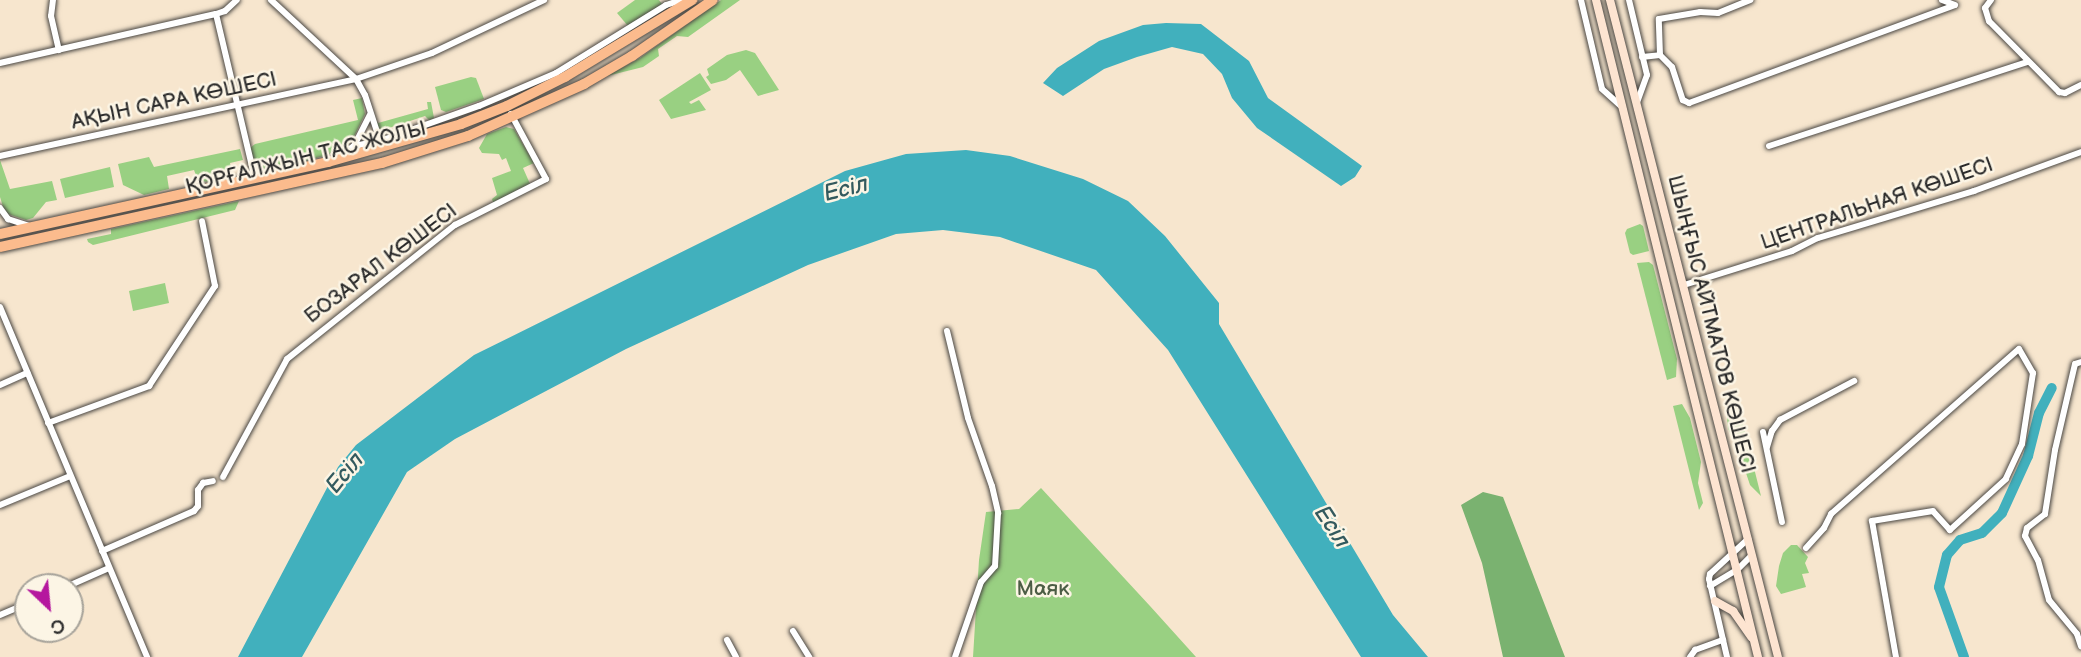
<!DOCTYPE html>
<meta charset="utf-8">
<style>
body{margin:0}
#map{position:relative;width:2081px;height:657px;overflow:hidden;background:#f7e6ce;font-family:"Balsamiq Sans",sans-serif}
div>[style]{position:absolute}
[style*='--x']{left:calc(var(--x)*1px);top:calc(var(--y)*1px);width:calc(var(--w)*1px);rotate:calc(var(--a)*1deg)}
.green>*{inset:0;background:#99d082}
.forest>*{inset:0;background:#7ab270}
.water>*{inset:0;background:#41b0bd}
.river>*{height:10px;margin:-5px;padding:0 5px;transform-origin:5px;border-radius:5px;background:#41b0bd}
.roads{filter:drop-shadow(0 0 2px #4a4743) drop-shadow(0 0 2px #4a4743)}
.minor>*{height:6px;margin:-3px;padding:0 3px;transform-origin:3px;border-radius:3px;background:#fff}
.secondary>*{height:8px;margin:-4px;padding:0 4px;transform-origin:4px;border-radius:4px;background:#fde4d1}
.primary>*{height:10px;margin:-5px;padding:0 5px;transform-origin:5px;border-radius:5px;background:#fbbb8d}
span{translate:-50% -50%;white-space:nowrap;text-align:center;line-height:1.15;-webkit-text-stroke:5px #fcf5e5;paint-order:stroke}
.street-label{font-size:21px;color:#2b2b2b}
.park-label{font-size:21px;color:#4c5d45}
.water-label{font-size:23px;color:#335a5e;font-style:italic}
.north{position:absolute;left:14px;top:573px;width:70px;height:70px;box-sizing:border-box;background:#fcf5e5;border:2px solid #a8a49b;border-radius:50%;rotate:154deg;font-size:19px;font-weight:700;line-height:28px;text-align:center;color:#2b2b2b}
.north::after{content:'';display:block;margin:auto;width:24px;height:32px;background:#b5179e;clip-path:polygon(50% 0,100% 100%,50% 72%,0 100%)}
</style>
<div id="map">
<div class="green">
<div style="clip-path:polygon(635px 0,659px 0,662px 4px,628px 26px,617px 13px)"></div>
<div style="clip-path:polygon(721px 0,740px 0,688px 37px,677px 36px,658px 49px,659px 56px,643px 67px,607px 76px,640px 58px)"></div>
<div style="clip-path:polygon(746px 50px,755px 53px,779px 90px,758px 96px,740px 70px,726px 80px,711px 84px,706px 77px,709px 75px,707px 69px,727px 55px)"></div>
<div style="clip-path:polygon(700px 73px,711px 90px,689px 102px,691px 104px,699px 100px,706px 110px,671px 119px,659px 100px)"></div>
<div style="clip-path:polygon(471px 77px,476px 78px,484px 99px,446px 112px,441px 110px,435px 87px)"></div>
<div style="clip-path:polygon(362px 98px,365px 114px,352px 141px,328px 155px,266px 171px,253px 157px,250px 148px,255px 144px,358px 120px,353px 100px)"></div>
<div style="clip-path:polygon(427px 102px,431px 102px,434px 118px,430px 121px,425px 116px,386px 129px,384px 136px,381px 135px,374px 116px,378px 123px,428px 109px)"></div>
<div style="clip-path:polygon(506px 127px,514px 129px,534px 163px,523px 168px,531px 186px,494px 205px,492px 199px,497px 195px,492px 178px,511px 171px,506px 158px,502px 160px,499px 154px,482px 153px,479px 148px,487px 134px)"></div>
<div style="clip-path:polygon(240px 149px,243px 160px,230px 163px,233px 177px,211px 182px,198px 181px,194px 170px,167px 176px,169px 189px,144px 195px,123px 185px,118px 164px,149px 157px,154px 167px)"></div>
<div style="clip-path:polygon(0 160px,10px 189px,52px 181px,57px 200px,46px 202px,33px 218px,26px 220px,5px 213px,0 197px)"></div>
<div style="clip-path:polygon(110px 167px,114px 187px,65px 198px,60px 179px)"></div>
<div style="clip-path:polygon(239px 201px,235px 210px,93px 245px,88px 242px,87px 239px,111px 234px,111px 229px)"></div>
<div style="clip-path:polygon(1640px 224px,1643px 226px,1649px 251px,1633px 255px,1630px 253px,1625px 233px,1627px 229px)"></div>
<div style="clip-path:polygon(1649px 262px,1653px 265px,1677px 359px,1676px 377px,1667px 380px,1637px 263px)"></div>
<div style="clip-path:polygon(165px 283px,169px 303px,133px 311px,129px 291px)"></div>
<div style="clip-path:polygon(1735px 392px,1761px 496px,1750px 485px,1737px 446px,1728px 429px,1725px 394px)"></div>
<div style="clip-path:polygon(1682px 404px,1690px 418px,1701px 462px,1698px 483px,1703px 503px,1699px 510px,1673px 406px)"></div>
<div style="clip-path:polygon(1041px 488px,1150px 606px,1196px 657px,973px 657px,979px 560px,986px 512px,1019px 509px)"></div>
<div style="clip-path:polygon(1791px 545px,1797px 545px,1808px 557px,1805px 563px,1809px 573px,1802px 574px,1806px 587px,1781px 594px,1776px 586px,1779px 566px,1783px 553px)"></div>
</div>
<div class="forest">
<div style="clip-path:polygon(1483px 492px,1503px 497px,1565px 657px,1503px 657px,1482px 563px,1461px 505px)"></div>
</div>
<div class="water">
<div style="clip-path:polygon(1166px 23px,1201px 24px,1249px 61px,1268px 98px,1362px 166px,1355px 177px,1341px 186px,1257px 128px,1232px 98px,1222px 74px,1203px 54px,1172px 47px,1137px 57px,1104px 69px,1063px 96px,1043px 83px,1057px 68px,1099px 41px,1143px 25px)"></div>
<div style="clip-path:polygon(966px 150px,1010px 156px,1083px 179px,1128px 201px,1165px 236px,1219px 303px,1219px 324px,1393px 615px,1428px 657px,1361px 657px,1168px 350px,1096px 270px,1000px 237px,943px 230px,896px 234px,808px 265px,626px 349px,455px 439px,407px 472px,302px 657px,238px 657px,338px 467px,356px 445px,474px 355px,845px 171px,906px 154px)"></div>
</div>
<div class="river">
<div style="--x:1964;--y:657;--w:74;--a:-109.7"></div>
<div style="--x:1939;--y:587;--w:33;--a:-76"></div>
<div style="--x:1947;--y:555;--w:20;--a:-49"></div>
<div style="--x:1960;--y:540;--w:23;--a:-18"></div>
<div style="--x:1982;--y:533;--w:28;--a:-45"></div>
<div style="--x:2002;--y:513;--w:63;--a:-65.5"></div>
<div style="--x:2028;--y:456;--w:44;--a:-75.7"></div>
<div style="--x:2039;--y:413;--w:28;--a:-63"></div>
</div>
<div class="roads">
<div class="minor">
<div style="--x:53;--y:0;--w:16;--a:97"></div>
<div style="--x:51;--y:16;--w:35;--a:77"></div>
<div style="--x:271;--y:0;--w:116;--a:42.9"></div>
<div style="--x:356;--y:79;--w:18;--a:61"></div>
<div style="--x:365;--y:95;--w:48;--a:71.9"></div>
<div style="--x:1581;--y:0;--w:91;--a:76.7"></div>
<div style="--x:1602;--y:89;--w:25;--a:42"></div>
<div style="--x:1629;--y:0;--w:77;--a:76.5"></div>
<div style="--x:1647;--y:75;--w:29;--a:110"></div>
<div style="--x:1942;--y:0;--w:14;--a:21"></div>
<div style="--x:1991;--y:0;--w:10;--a:127"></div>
<div style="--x:1985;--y:8;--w:14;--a:73"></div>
<div style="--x:1989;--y:21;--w:100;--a:45.4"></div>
<div style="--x:2059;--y:92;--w:6;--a:9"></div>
<div style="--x:2065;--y:93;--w:18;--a:-27"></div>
<div style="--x:216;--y:14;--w:170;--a:76.7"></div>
<div style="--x:1660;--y:55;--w:17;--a:45"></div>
<div style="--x:1672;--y:67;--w:35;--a:72"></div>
<div style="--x:1683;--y:100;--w:7;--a:27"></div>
<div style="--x:1689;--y:103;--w:283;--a:-20.2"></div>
<div style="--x:1642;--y:57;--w:18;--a:-6"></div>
<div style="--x:1660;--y:55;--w:36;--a:-92"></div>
<div style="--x:1659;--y:19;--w:42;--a:-9.7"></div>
<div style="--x:1700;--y:12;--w:18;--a:3"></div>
<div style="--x:1718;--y:13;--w:35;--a:-22"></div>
<div style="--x:0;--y:63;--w:221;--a:-12.8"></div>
<div style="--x:216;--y:14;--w:9;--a:-18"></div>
<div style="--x:225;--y:11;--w:16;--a:-43"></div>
<div style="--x:354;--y:146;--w:35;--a:-63"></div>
<div style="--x:1769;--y:146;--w:272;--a:-18"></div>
<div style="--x:0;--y:156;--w:364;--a:-12.2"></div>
<div style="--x:356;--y:79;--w:80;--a:-18.9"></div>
<div style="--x:432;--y:53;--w:124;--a:-25.3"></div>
<div style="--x:338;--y:157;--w:19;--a:-35"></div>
<div style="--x:354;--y:146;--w:26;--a:-11"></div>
<div style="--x:380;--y:141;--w:105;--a:-19.5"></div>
<div style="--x:479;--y:106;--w:84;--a:-23.2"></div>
<div style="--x:556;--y:73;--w:129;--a:-31.7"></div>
<div style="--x:666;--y:5;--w:16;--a:-18"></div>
<div style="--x:0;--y:208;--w:14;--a:54"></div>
<div style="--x:8;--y:219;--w:22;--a:18"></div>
<div style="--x:1684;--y:285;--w:113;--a:-17.5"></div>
<div style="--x:1792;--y:251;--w:29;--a:-27"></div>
<div style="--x:1818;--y:238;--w:163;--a:-16.8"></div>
<div style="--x:1974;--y:191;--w:114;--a:-20"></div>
<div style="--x:0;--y:307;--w:380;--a:67.2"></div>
<div style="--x:947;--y:331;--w:89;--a:76.4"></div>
<div style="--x:968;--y:418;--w:72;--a:70.6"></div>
<div style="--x:992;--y:486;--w:28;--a:77"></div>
<div style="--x:998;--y:513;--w:53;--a:93.2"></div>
<div style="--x:995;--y:566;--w:21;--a:131"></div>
<div style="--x:981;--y:582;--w:79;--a:109.1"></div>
<div style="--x:2081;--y:362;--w:6;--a:162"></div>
<div style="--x:2075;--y:364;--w:88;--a:103.1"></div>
<div style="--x:2055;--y:450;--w:65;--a:98.9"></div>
<div style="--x:2045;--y:514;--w:23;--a:142"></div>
<div style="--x:2027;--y:528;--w:8;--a:104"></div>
<div style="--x:2025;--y:536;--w:27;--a:62"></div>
<div style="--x:2038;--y:560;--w:41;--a:74.6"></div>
<div style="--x:2049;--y:600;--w:44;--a:50.5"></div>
<div style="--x:2077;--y:634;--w:13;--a:72"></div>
<div style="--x:0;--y:385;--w:30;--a:-24"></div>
<div style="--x:48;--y:423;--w:108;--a:-20.1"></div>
<div style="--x:149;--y:386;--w:120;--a:-56.6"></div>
<div style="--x:215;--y:286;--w:66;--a:-101.3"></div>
<div style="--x:1763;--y:432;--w:92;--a:78.1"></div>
<div style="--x:1767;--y:447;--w:17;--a:-73"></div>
<div style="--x:1772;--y:431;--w:14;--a:-54"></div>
<div style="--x:1780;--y:420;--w:84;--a:-27.8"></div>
<div style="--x:223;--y:477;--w:134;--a:-61.5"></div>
<div style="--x:287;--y:359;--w:215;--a:-38.6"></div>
<div style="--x:455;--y:225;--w:102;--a:-26.8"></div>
<div style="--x:546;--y:179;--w:74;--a:-118.3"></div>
<div style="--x:0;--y:505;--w:76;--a:-22.5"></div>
<div style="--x:1806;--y:548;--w:27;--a:-48"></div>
<div style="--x:1824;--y:528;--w:16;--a:-63"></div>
<div style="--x:1831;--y:514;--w:250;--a:-41.3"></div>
<div style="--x:2019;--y:349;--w:28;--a:60"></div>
<div style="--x:2033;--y:373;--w:72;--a:98.8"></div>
<div style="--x:2022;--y:444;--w:38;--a:115"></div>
<div style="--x:2006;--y:479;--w:76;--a:137.7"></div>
<div style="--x:1950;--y:530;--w:25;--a:-132"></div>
<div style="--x:1933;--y:511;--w:62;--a:170.7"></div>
<div style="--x:1872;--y:521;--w:138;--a:80"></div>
<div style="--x:102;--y:551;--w:100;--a:-23.5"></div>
<div style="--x:194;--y:511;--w:6;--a:-51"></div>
<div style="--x:198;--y:506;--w:16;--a:-90"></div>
<div style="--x:198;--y:490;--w:9;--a:-54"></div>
<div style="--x:203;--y:483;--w:10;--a:-11"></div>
<div style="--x:1710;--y:586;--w:31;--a:-31"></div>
<div style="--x:1737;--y:570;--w:21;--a:-45"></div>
<div style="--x:66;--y:587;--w:47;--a:-23.8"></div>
<div style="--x:0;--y:615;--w:30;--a:-23"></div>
<div style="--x:793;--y:631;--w:31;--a:58"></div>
<div style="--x:727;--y:640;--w:19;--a:62"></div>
<div style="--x:1690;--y:657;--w:9;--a:-54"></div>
<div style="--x:1695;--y:650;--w:30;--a:-20"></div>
<div style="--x:1727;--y:657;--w:80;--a:-103"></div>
<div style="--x:1709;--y:579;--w:5;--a:-79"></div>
<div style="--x:1710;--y:574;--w:52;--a:-42.6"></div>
</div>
<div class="secondary">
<div style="--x:1596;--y:0;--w:677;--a:76.15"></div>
<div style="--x:1610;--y:0;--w:678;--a:75.66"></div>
<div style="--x:1715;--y:601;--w:21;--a:29"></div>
<div style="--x:1733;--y:611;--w:32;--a:55"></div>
</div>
<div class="primary">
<div style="--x:0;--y:234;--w:336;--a:-12.4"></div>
<div style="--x:328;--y:162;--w:138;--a:-15.9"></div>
<div style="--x:461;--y:124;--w:49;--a:-21.4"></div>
<div style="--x:507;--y:106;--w:65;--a:-26.6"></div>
<div style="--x:565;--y:77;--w:149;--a:-31.2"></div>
<div style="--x:0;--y:247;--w:391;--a:-12.4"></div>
<div style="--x:382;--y:163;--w:90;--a:-17.4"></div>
<div style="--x:468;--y:136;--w:127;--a:-24.1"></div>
<div style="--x:584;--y:84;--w:56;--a:-30.3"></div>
<div style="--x:632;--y:56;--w:98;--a:-34.7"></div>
</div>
</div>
<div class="street-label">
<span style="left:174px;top:101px;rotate:-12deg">АҚЫН САРА КӨШЕСІ</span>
<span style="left:306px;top:158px;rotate:-14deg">ҚОРҒАЛЖЫН ТАС ЖОЛЫ</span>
<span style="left:1877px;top:204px;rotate:-19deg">ЦЕНТРАЛЬНАЯ КӨШЕСІ</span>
<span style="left:381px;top:264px;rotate:-37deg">БОЗАРАЛ КӨШЕСІ</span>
<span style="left:1711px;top:324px;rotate:76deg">ШЫҢҒЫС АЙТМАТОВ КӨШЕСІ</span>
</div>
<div class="park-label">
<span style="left:1043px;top:589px">Маяк</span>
</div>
<div class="water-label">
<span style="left:846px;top:189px;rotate:-14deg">Есіл</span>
<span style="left:345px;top:473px;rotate:-50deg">Есіл</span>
<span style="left:1332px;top:527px;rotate:57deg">Есіл</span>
</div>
<div class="north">С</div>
</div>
